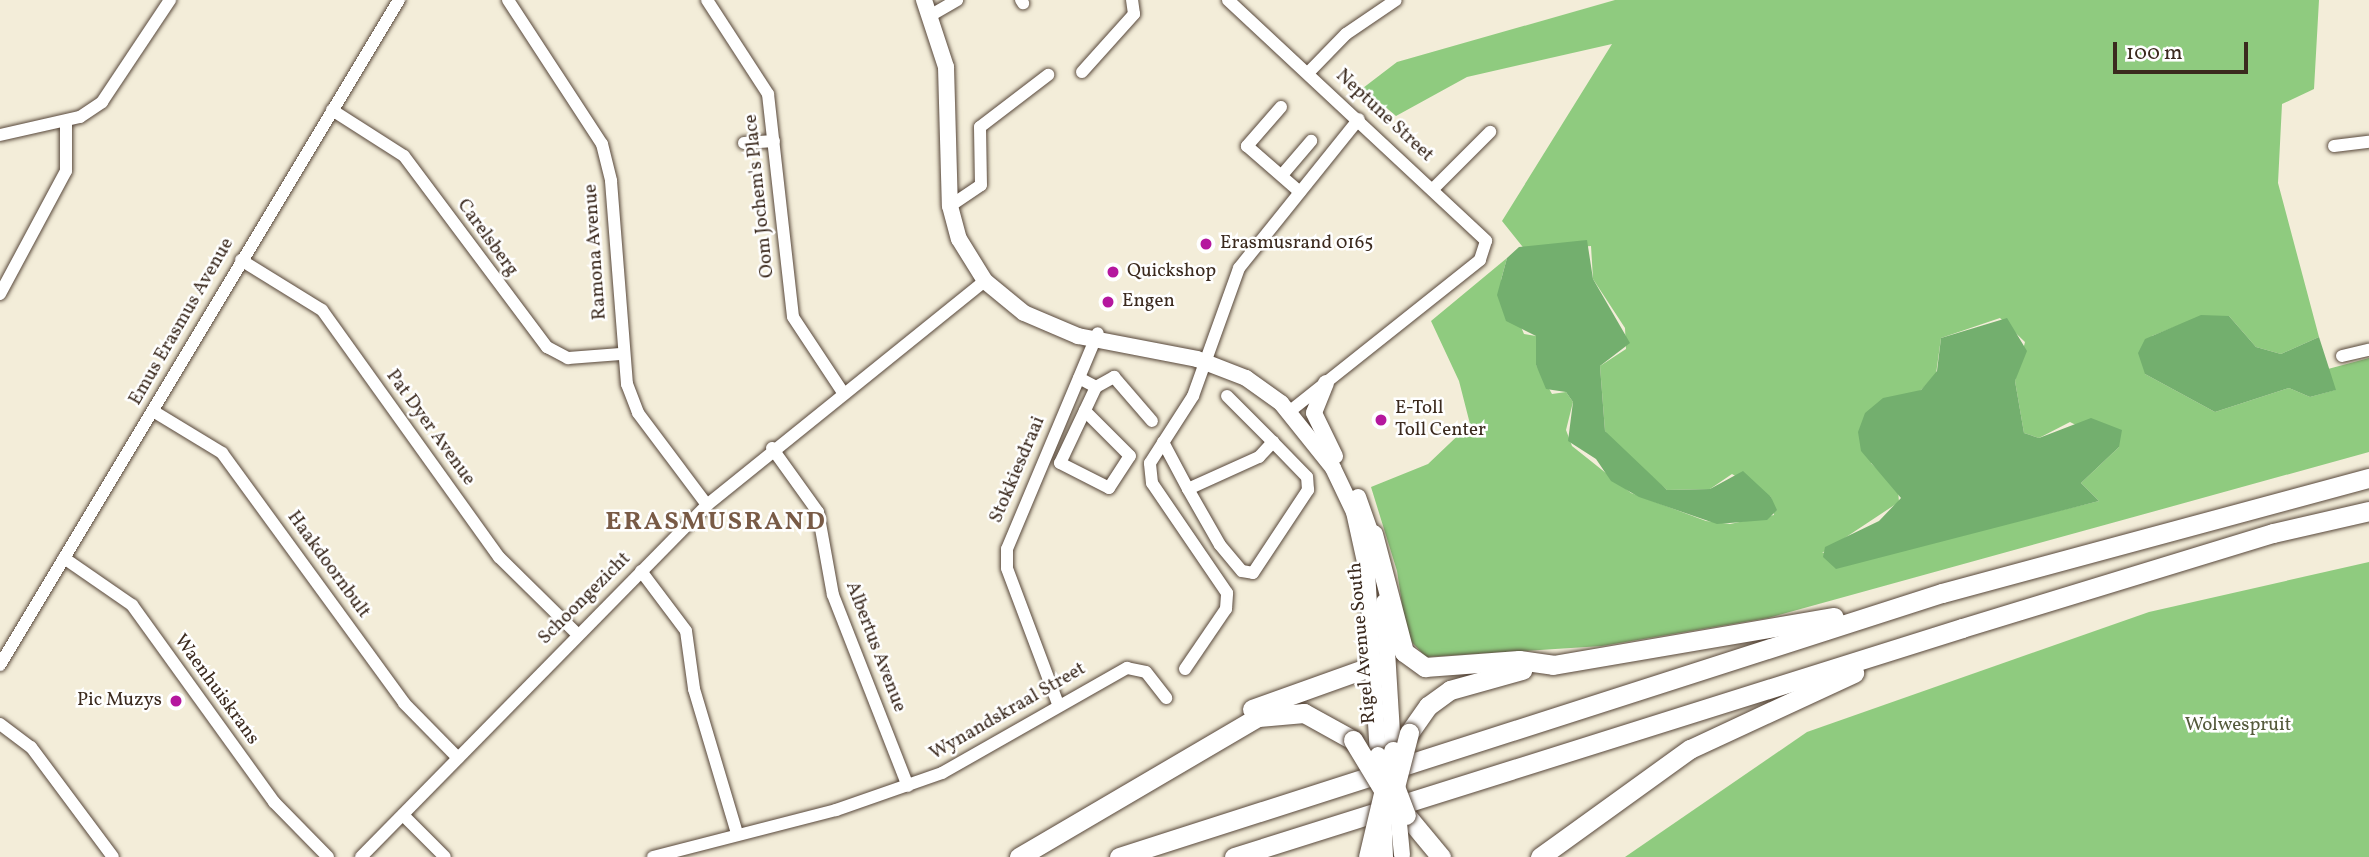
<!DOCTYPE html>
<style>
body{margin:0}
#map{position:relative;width:2369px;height:857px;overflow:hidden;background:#f3edd9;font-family:Vollkorn,serif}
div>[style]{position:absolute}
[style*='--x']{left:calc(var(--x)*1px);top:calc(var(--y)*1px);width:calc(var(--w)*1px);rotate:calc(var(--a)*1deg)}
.green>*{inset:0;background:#8fcb7f}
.forest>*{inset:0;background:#73af6e}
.roads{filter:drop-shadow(0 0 2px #57473a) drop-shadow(0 0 2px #57473a)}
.minor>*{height:12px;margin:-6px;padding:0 6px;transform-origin:6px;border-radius:6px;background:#fff}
.major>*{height:16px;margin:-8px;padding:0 8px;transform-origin:8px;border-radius:8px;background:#fff}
.highway>*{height:19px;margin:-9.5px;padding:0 9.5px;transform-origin:9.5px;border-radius:9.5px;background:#fff}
.bridges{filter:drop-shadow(0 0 2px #57473a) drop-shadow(0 0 2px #57473a)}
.major-bridge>*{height:16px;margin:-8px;padding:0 8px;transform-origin:8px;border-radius:8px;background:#fff}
.highway-bridge>*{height:19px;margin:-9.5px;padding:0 9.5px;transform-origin:9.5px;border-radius:9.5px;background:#fff}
.dots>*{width:19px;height:19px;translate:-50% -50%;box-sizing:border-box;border:4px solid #fff;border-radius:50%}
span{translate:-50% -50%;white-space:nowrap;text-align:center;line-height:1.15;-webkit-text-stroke:5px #fff;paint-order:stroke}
.street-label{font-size:19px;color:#3b2a1e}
.poi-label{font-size:19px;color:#3b2a1e}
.left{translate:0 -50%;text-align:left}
.right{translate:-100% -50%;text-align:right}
.park-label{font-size:19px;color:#545a3b}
.district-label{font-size:26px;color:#795b46;font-weight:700;letter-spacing:2px}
.scale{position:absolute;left:2113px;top:42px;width:135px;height:32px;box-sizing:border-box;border:4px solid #3b2a1e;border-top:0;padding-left:9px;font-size:21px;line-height:24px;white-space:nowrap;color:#3b2a1e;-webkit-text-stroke:5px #fff;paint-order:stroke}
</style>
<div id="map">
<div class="green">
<div style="clip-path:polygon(evenodd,1615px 0,2319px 0,2314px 89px,2282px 104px,2278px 183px,2319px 337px,2281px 354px,2256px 347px,2229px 316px,2182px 324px,2152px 336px,2145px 374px,2215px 412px,2289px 388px,2310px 397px,2335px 390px,2328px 369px,2369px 358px,2369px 452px,1768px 618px,1602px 646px,1426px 657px,1407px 637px,1397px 571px,1371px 487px,1428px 464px,1470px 424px,1459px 381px,1431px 321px,1507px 258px,1501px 280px,1524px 334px,1536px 336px,1536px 365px,1552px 394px,1566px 392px,1573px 402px,1566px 430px,1572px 446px,1631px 493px,1706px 521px,1730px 524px,1774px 515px,1771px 497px,1732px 474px,1710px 489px,1667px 490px,1614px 444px,1605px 431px,1600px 366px,1626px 349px,1625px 328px,1593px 279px,1591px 246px,1526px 251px,1502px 221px,1612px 44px,1467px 77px,1396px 116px,1363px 88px,1397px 62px,1615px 0,2000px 318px,2025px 342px,2015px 381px,2024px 433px,2039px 438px,2070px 422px,2119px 447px,2081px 483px,2099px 501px,1985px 529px,1822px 553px,1899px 502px,1898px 490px,1871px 463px,1902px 395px,1920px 391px,1936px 374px,1941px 338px,2000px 318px)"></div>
<div style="clip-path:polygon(2369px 562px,2369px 857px,1625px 857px,1807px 732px,2149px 612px)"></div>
</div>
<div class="forest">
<div style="clip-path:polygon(1587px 240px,1593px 279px,1630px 343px,1600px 366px,1605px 431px,1667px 490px,1710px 489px,1743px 471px,1771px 497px,1777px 510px,1767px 520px,1717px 524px,1639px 497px,1611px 481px,1596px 459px,1568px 441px,1573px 402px,1566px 392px,1546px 389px,1536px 365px,1536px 336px,1506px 321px,1497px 295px,1507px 258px,1519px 247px)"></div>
<div style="clip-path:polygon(2201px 315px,2229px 316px,2256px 347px,2281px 354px,2319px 337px,2336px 390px,2310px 397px,2289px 388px,2215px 412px,2145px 374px,2138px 353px,2145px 339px)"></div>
<div style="clip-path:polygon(2007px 318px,2027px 351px,2015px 381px,2024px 433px,2039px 438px,2091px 418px,2122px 430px,2119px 447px,2081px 483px,2099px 501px,1836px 569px,1823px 557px,1825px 547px,1879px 521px,1901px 498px,1861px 451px,1858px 432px,1865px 413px,1883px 398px,1921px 390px,1937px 371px,1941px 338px)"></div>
</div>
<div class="roads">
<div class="minor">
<div style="--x:508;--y:0;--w:172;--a:56.9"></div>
<div style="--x:602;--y:144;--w:38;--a:76"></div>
<div style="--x:611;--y:181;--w:204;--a:85.5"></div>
<div style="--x:627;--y:384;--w:31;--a:69"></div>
<div style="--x:638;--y:413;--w:115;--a:53.1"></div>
<div style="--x:707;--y:0;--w:112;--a:57"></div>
<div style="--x:768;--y:94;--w:224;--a:83.6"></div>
<div style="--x:793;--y:317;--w:89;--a:56.5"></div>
<div style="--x:1021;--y:0;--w:4;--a:56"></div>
<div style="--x:1228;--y:0;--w:353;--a:43"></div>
<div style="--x:1486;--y:241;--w:20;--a:108"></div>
<div style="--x:1480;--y:260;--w:244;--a:141.5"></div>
<div style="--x:933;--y:14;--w:28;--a:-30"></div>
<div style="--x:1082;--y:72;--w:78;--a:-48.1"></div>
<div style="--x:1134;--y:14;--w:14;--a:-98"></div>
<div style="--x:1309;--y:72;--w:53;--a:-45.8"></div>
<div style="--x:1346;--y:34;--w:60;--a:-34.2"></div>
<div style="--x:1281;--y:107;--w:52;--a:131.1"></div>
<div style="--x:1247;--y:146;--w:70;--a:41"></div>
<div style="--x:332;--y:110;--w:85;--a:32.6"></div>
<div style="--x:404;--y:156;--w:239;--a:53.2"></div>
<div style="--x:547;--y:347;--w:24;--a:28"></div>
<div style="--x:568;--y:358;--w:53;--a:-4.3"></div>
<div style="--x:0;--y:135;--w:82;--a:-12.7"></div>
<div style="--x:80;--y:117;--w:27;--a:-34"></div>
<div style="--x:102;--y:102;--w:123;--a:-56.3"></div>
<div style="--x:744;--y:143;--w:30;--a:-4"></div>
<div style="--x:2334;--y:146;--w:35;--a:-7"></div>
<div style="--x:1282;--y:175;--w:45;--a:-49.5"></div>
<div style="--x:1433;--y:189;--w:81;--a:-45"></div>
<div style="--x:950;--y:206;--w:37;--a:-34"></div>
<div style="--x:981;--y:185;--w:58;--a:-91"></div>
<div style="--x:980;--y:127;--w:86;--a:-37.4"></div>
<div style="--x:241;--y:260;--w:95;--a:31.7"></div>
<div style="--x:322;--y:310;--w:304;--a:54.4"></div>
<div style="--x:499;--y:557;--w:108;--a:44.6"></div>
<div style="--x:0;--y:294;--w:140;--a:-61.8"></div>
<div style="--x:66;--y:171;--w:50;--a:-90"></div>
<div style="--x:2342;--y:356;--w:28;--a:-13"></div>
<div style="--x:1079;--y:378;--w:19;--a:28"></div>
<div style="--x:1096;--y:387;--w:84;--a:115.3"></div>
<div style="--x:1060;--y:463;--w:55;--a:27"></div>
<div style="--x:1109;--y:488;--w:38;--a:-57"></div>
<div style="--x:1130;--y:456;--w:64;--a:-135"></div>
<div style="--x:1096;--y:387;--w:21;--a:-29"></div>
<div style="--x:1114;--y:377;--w:58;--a:49.2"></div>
<div style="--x:153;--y:411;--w:81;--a:31.3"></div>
<div style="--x:222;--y:453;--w:309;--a:53.9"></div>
<div style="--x:404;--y:703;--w:77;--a:45.5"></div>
<div style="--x:1163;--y:442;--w:53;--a:62"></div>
<div style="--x:1188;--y:489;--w:78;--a:-24.3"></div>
<div style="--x:1259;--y:457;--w:21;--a:-47"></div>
<div style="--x:1273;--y:442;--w:65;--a:-135"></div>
<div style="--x:772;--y:448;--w:79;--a:54.3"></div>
<div style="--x:818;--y:512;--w:84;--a:79.8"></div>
<div style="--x:833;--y:595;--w:205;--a:68.6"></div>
<div style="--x:1188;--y:489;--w:64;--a:60.3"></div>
<div style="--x:1220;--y:545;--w:34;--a:50"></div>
<div style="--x:1242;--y:571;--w:11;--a:10"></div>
<div style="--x:1253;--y:573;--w:100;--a:-56.5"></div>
<div style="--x:1308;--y:490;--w:13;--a:-94"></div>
<div style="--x:1307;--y:477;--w:49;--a:-134.2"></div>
<div style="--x:64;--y:558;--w:83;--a:34.7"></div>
<div style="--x:132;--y:605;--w:243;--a:54.2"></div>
<div style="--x:274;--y:802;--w:77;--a:45.5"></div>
<div style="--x:641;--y:571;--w:75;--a:53.1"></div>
<div style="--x:686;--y:631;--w:59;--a:82.1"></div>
<div style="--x:694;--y:689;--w:150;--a:73.4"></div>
<div style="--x:0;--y:665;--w:776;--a:-59.04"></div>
<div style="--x:1185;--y:669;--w:73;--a:-55.7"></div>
<div style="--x:1226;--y:609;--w:16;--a:-86"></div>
<div style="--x:1227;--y:593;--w:133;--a:-124.3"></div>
<div style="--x:1152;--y:483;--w:20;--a:-96"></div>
<div style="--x:1150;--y:463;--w:80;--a:-57.3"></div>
<div style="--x:1193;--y:396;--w:136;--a:-70.2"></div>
<div style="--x:1239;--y:268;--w:191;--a:-51.2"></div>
<div style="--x:1058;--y:704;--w:145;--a:-110.6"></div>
<div style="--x:1007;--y:568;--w:19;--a:-90"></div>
<div style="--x:1007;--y:549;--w:234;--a:-67.2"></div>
<div style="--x:0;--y:724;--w:39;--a:37"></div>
<div style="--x:31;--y:747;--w:137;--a:53.3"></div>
<div style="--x:403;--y:815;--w:59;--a:45"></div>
<div style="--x:361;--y:857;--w:494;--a:-45.5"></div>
<div style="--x:707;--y:505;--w:357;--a:-38.9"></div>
<div style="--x:653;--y:857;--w:189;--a:-14.4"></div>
<div style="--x:836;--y:810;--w:112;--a:-19.2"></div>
<div style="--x:942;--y:773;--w:213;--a:-29.6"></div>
<div style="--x:1127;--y:668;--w:19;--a:12"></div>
<div style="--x:1146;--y:672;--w:33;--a:52"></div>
</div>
<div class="major">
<div style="--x:924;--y:0;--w:71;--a:71.8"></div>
<div style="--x:946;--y:67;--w:139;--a:88.4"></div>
<div style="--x:950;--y:206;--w:34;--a:75"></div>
<div style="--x:959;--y:239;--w:49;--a:58.2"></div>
<div style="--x:985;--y:281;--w:50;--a:39.4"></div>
<div style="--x:1024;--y:313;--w:59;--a:23.1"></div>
<div style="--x:1078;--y:336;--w:121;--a:10.9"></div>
<div style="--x:1197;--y:359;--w:53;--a:21.2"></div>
<div style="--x:1246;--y:378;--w:43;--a:35.5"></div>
<div style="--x:1281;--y:403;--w:83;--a:51.3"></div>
<div style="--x:1333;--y:468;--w:49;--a:64.5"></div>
<div style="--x:1354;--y:512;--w:60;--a:77.6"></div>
<div style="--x:1367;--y:571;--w:184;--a:86.6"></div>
<div style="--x:1326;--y:383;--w:32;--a:112"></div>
<div style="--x:1314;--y:413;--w:48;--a:64"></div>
<div style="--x:1358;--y:497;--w:51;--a:70.5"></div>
<div style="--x:1384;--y:602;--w:149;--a:86.5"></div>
</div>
<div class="highway">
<div style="--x:1373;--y:534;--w:122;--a:75.3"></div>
<div style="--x:1404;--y:652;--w:26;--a:36"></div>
<div style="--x:1425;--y:667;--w:94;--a:-4.3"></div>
<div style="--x:1519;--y:660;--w:34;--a:8"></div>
<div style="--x:1553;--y:665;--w:285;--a:-9.7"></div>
<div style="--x:1252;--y:709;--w:127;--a:-19.7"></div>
<div style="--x:1409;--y:733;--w:33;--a:-55"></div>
<div style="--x:1428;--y:706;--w:27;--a:-36"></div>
<div style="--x:1450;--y:690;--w:75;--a:-15.5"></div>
<div style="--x:1406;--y:815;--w:55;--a:50.2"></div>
<div style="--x:1019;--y:857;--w:277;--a:-30.4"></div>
<div style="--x:1258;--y:717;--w:46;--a:-5"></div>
<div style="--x:1304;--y:713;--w:56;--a:28.9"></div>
<div style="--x:1119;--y:857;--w:864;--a:-17.79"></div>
<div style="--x:1942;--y:593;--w:442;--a:-15.1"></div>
<div style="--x:1234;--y:857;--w:763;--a:-17.46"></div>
<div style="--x:1962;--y:628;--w:325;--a:-17"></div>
<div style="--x:2273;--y:533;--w:98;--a:-12.9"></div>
<div style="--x:1540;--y:857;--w:185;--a:-35.8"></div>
<div style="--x:1690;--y:749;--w:181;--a:-24.9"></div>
</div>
</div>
<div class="bridges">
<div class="major-bridge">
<div style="--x:1378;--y:755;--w:30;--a:84"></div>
<div style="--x:1397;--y:802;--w:53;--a:84.6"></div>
<div style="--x:1383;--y:807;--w:50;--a:87.7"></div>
</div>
<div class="highway-bridge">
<div style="--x:1353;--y:740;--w:62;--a:58.9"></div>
<div style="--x:1394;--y:784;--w:33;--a:69"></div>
<div style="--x:1388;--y:814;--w:84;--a:-75.5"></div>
<div style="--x:1368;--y:857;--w:109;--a:-76.7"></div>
</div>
</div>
<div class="dots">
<div style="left:1206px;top:244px;background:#b5179e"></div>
<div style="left:1113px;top:272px;background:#b5179e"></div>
<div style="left:1108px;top:302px;background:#b5179e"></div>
<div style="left:1381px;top:420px;background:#b5179e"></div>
<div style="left:176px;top:701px;background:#b5179e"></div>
</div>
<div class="street-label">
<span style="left:1384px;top:116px;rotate:43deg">Neptune Street</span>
<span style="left:760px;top:196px;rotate:-96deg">Oom Jochem's Place</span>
<span style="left:487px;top:238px;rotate:54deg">Carelsberg</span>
<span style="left:596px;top:252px;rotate:-94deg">Ramona Avenue</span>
<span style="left:182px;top:322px;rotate:-60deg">Emus Erasmus Avenue</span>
<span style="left:430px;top:428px;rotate:54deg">Pat Dyer Avenue</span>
<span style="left:1018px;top:470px;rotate:-67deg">Stokkiesdraai</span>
<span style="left:328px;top:565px;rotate:54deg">Haakdoornbult</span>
<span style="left:585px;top:599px;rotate:-45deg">Schoongezicht</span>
<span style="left:1363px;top:643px;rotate:-95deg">Rigel Avenue South</span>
<span style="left:875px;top:647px;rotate:69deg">Albertus Avenue</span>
<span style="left:216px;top:690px;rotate:54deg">Waenhuiskrans</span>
<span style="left:1008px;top:712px;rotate:-30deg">Wynandskraal Street</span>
</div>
<div class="poi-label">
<span class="left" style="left:1220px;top:244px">Erasmusrand 0165</span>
<span class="left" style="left:1127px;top:272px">Quickshop</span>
<span class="left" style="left:1122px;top:302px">Engen</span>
<span class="left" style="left:1395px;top:420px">E-Toll<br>Toll Center</span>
<span class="right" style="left:162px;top:701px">Pic Muzys</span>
</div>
<div class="park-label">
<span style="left:2238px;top:726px">Wolwespruit</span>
</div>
<div class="district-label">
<span style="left:716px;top:523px">ERASMUSRAND</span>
</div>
<div class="scale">100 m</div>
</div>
